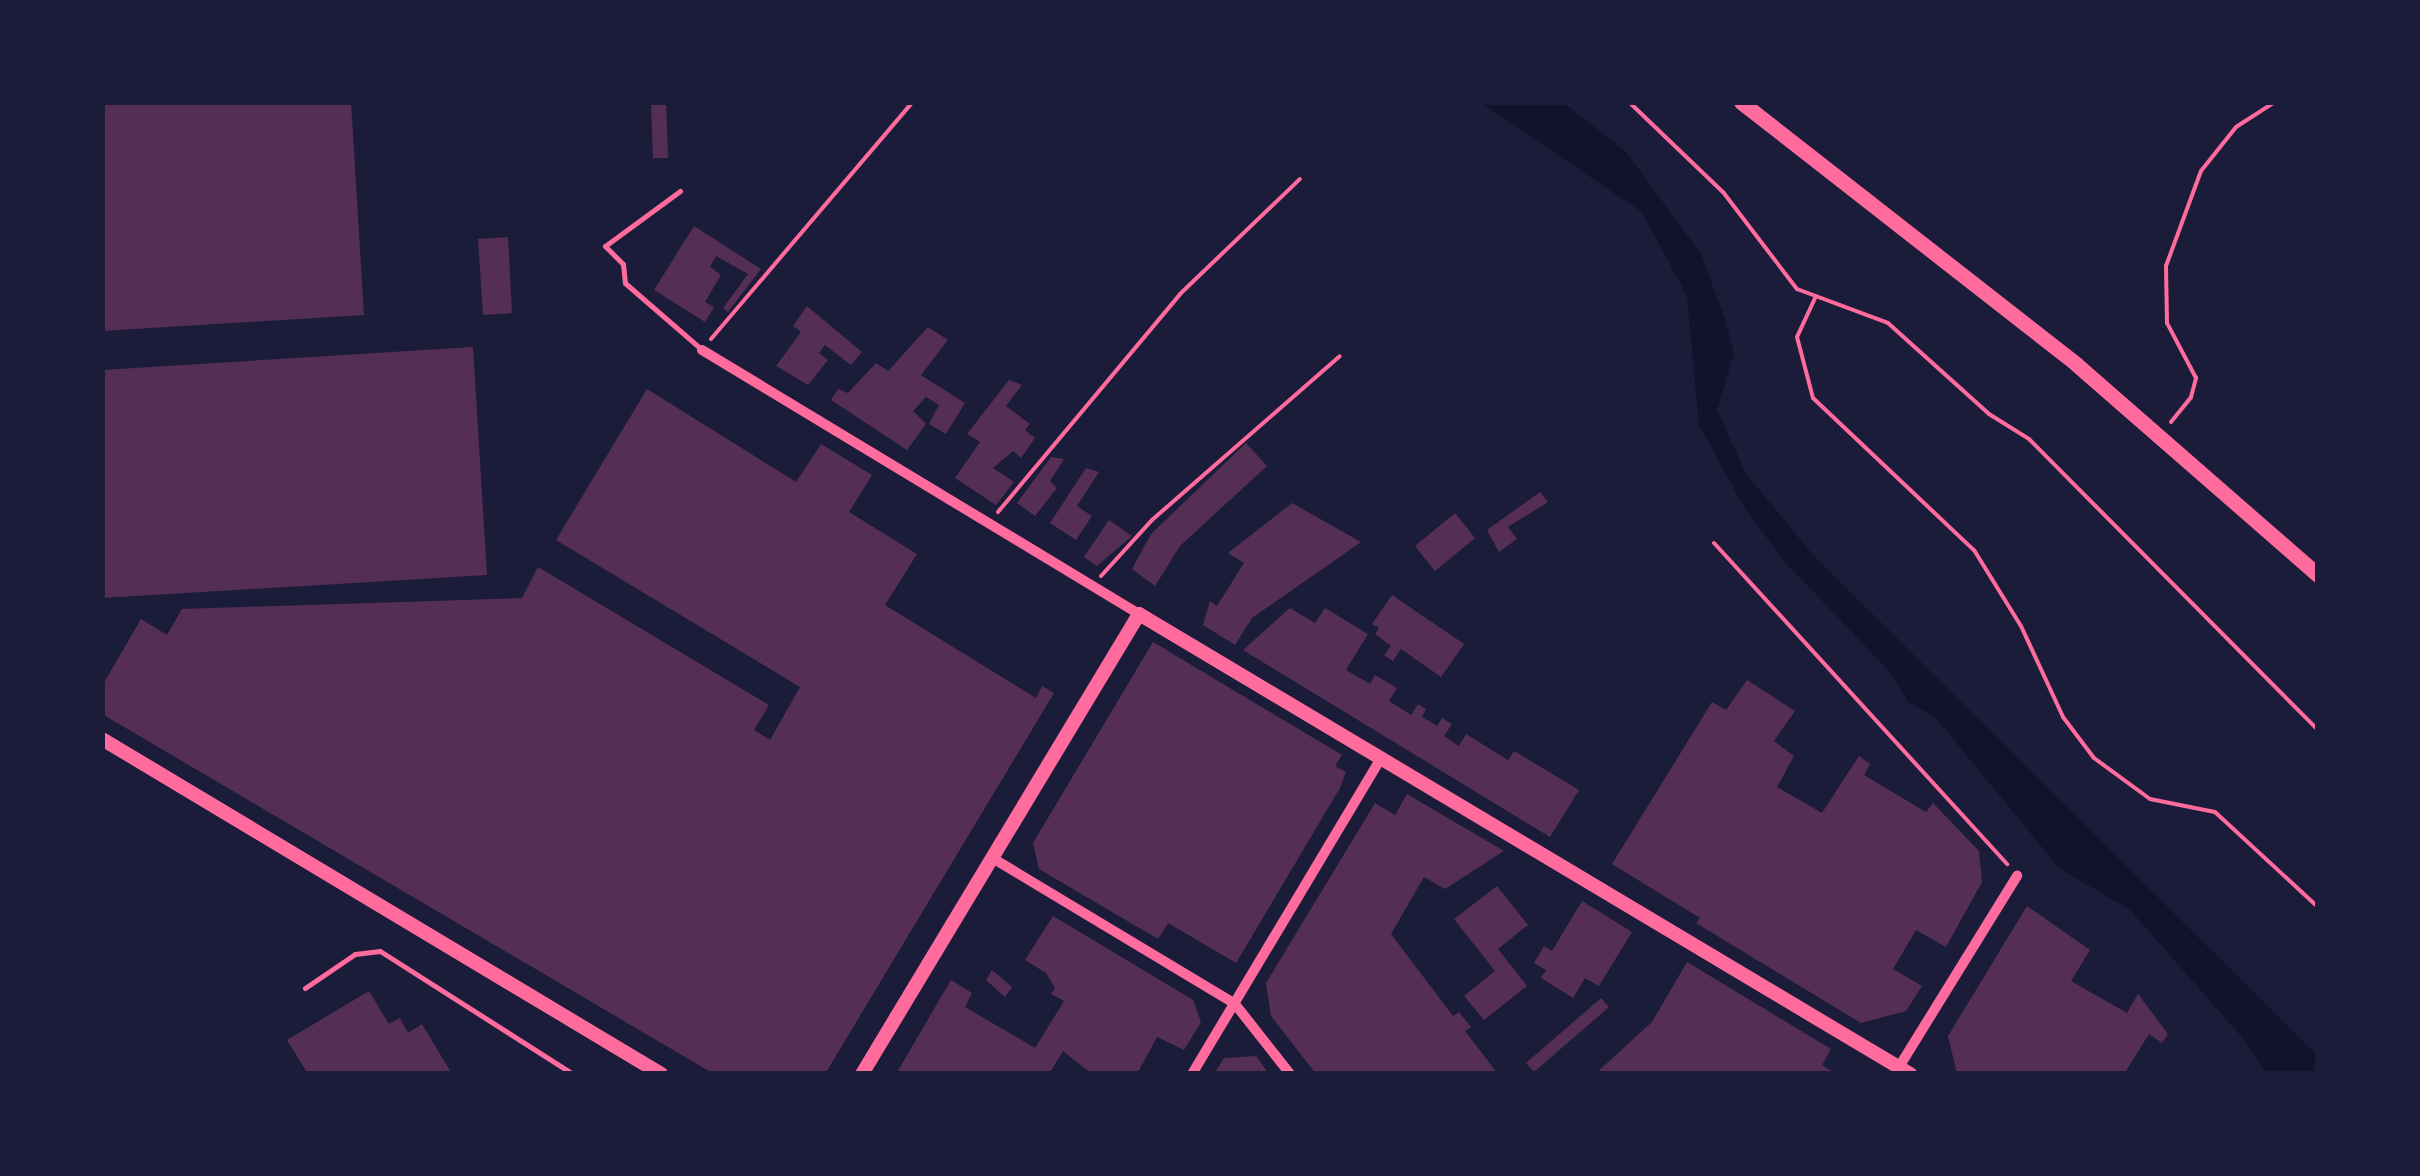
<!DOCTYPE html>
<style>
body{margin:0}
#map{position:relative;width:2420px;height:1176px;overflow:hidden;background:#1b1b3a;font-family:Mulish,sans-serif}
div>[style]{position:absolute}
[style*='--x']{left:calc(var(--x)*1px);top:calc(var(--y)*1px);width:calc(var(--w)*1px);rotate:calc(var(--a)*1deg)}
.water>*{inset:0;background:#12122b}
.building>*{inset:0;background:#542f53}
.path>*{height:4px;margin:-2px;padding:0 2px;transform-origin:2px;border-radius:2px;background:#ff6b9d}
.service>*{height:5px;margin:-2.5px;padding:0 2.5px;transform-origin:2.5px;border-radius:2.5px;background:#ff6b9d}
.minor>*{height:10px;margin:-5px;padding:0 5px;transform-origin:5px;border-radius:5px;background:#ff6b9d}
.tertiary>*{height:14px;margin:-7px;padding:0 7px;transform-origin:7px;border-radius:7px;background:#ff6b9d}
.secondary>*{height:15px;margin:-7.5px;padding:0 7.5px;transform-origin:7.5px;border-radius:7.5px;background:#ff6b9d}
span{translate:-50% -50%;white-space:nowrap;text-align:center;line-height:1.15;-webkit-text-stroke:10px #1b1b3a;paint-order:stroke}
.frame{position:absolute;inset:0;border:105px solid #1b1b3a;pointer-events:none}
</style>
<div id="map">
<div class="water">
<div style="clip-path:polygon(1481px 103px,1564px 103px,1626px 152px,1701px 254px,1725px 319px,1734px 353px,1717px 410px,1746px 474px,1813px 555px,2317px 1055px,2317px 1073px,2266px 1073px,2242px 1037px,2130px 910px,2059px 868px,1936px 718px,1908px 702px,1891px 673px,1785px 562px,1744px 507px,1699px 425px,1687px 296px,1642px 212px)"></div>
</div>
<div class="building">
<div style="clip-path:polygon(102px 102px,351px 102px,364px 315px,102px 331px)"></div>
<div style="clip-path:polygon(651px 102px,666px 102px,668px 158px,653px 158px)"></div>
<div style="clip-path:polygon(694px 226px,761px 269px,728px 312px,723px 308px,748px 274px,716px 256px,710px 267px,721px 275px,705px 302px,714px 307px,705px 322px,654px 290px)"></div>
<div style="clip-path:polygon(508px 237px,512px 313px,483px 315px,478px 239px)"></div>
<div style="clip-path:polygon(807px 306px,862px 352px,851px 365px,825px 345px,819px 353px,828px 360px,808px 385px,776px 366px,801px 332px,793px 326px)"></div>
<div style="clip-path:polygon(928px 327px,948px 340px,921px 375px,965px 403px,946px 434px,929px 424px,939px 405px,926px 397px,913px 411px,926px 424px,907px 450px,831px 400px,838px 389px,848px 393px,876px 363px,888px 371px)"></div>
<div style="clip-path:polygon(473px 347px,487px 575px,102px 598px,102px 370px)"></div>
<div style="clip-path:polygon(1009px 380px,1022px 385px,1006px 406px,1030px 424px,1025px 430px,1035px 438px,1021px 458px,1013px 451px,993px 468px,1014px 482px,996px 505px,955px 478px,980px 442px,967px 434px)"></div>
<div style="clip-path:polygon(647px 389px,796px 482px,821px 444px,872px 475px,849px 512px,917px 554px,885px 605px,1036px 698px,1042px 686px,1054px 693px,825px 1074px,714px 1074px,102px 714px,102px 686px,141px 619px,167px 635px,182px 609px,522px 598px,538px 567px,769px 705px,754px 730px,770px 740px,800px 687px,556px 540px)"></div>
<div style="clip-path:polygon(1246px 443px,1267px 466px,1180px 546px,1155px 586px,1132px 569px,1151px 534px)"></div>
<div style="clip-path:polygon(1051px 457px,1064px 459px,1050px 481px,1057px 488px,1035px 516px,1017px 503px)"></div>
<div style="clip-path:polygon(1086px 468px,1099px 472px,1077px 506px,1092px 516px,1076px 540px,1050px 523px)"></div>
<div style="clip-path:polygon(1540px 492px,1548px 502px,1508px 527px,1517px 539px,1499px 552px,1487px 530px)"></div>
<div style="clip-path:polygon(1292px 503px,1361px 542px,1252px 618px,1235px 645px,1203px 625px,1210px 601px,1217px 606px,1244px 563px,1228px 553px)"></div>
<div style="clip-path:polygon(1455px 513px,1475px 538px,1435px 571px,1415px 546px)"></div>
<div style="clip-path:polygon(1109px 520px,1132px 536px,1097px 566px,1084px 557px)"></div>
<div style="clip-path:polygon(1392px 595px,1464px 644px,1441px 677px,1401px 649px,1393px 661px,1384px 655px,1391px 646px,1375px 634px,1379px 628px,1372px 624px)"></div>
<div style="clip-path:polygon(1290px 608px,1315px 623px,1325px 608px,1368px 634px,1346px 670px,1370px 684px,1375px 675px,1397px 688px,1389px 701px,1411px 715px,1418px 704px,1426px 709px,1422px 717px,1437px 726px,1442px 718px,1452px 724px,1444px 736px,1459px 746px,1466px 734px,1508px 760px,1514px 751px,1579px 790px,1550px 837px,1243px 650px)"></div>
<div style="clip-path:polygon(1153px 642px,1342px 755px,1335px 766px,1346px 772px,1340px 788px,1236px 963px,1168px 923px,1158px 939px,1039px 869px,1033px 843px)"></div>
<div style="clip-path:polygon(1747px 680px,1795px 711px,1774px 741px,1794px 756px,1777px 787px,1822px 813px,1859px 756px,1870px 764px,1864px 775px,1926px 812px,1933px 803px,1979px 851px,1982px 882px,1946px 947px,1916px 930px,1893px 969px,1922px 986px,1906px 1011px,1861px 1023px,1696px 923px,1700px 918px,1612px 864px,1712px 702px,1726px 710px)"></div>
<div style="clip-path:polygon(1407px 794px,1504px 851px,1445px 889px,1424px 877px,1391px 934px,1453px 1016px,1459px 1012px,1471px 1027px,1465px 1031px,1498px 1074px,1316px 1074px,1271px 1016px,1266px 983px,1375px 803px,1395px 815px)"></div>
<div style="clip-path:polygon(1497px 886px,1528px 925px,1498px 949px,1527px 986px,1484px 1020px,1464px 996px,1495px 971px,1454px 919px)"></div>
<div style="clip-path:polygon(1582px 901px,1632px 932px,1599px 986px,1585px 978px,1573px 998px,1541px 978px,1546px 970px,1534px 963px,1544px 946px,1552px 951px)"></div>
<div style="clip-path:polygon(2027px 906px,2090px 950px,2071px 981px,2127px 1013px,2138px 994px,2168px 1034px,2162px 1043px,2149px 1034px,2124px 1074px,1957px 1074px,1948px 1036px)"></div>
<div style="clip-path:polygon(1053px 916px,1193px 1000px,1201px 1022px,1184px 1050px,1157px 1037px,1137px 1074px,1092px 1074px,1063px 1051px,1049px 1074px,896px 1074px,951px 980px,972px 993px,965px 1007px,1035px 1048px,1064px 1001px,1051px 994px,1055px 988px,1046px 973px,1025px 960px)"></div>
<div style="clip-path:polygon(1687px 962px,1831px 1049px,1822px 1065px,1836px 1074px,1595px 1074px,1652px 1022px)"></div>
<div style="clip-path:polygon(992px 970px,1012px 987px,1005px 997px,986px 980px)"></div>
<div style="clip-path:polygon(369px 991px,389px 1024px,400px 1018px,408px 1033px,422px 1024px,452px 1074px,308px 1074px,287px 1040px)"></div>
<div style="clip-path:polygon(1601px 998px,1609px 1007px,1534px 1072px,1526px 1063px)"></div>
<div style="clip-path:polygon(1256px 1056px,1269px 1074px,1214px 1074px,1224px 1058px)"></div>
</div>
<div class="path">
<div style="--x:1629;--y:102;--w:130;--a:43.8"></div>
<div style="--x:1723;--y:192;--w:122;--a:52.7"></div>
<div style="--x:1797;--y:289;--w:97;--a:20.5"></div>
<div style="--x:1888;--y:323;--w:136;--a:42"></div>
<div style="--x:1989;--y:414;--w:47;--a:32"></div>
<div style="--x:2029;--y:439;--w:410;--a:45.2"></div>
<div style="--x:1816;--y:296;--w:45;--a:114.9"></div>
<div style="--x:1797;--y:337;--w:63;--a:75.3"></div>
<div style="--x:1813;--y:398;--w:221;--a:43.4"></div>
<div style="--x:1974;--y:550;--w:89;--a:58.3"></div>
<div style="--x:2021;--y:626;--w:100;--a:65.2"></div>
<div style="--x:2063;--y:717;--w:51;--a:52.9"></div>
<div style="--x:2094;--y:758;--w:69;--a:36.2"></div>
<div style="--x:2150;--y:799;--w:66;--a:11.3"></div>
<div style="--x:2215;--y:812;--w:140;--a:42.7"></div>
<div style="--x:711;--y:339;--w:311;--a:-49.6"></div>
<div style="--x:2171;--y:422;--w:32;--a:-51"></div>
<div style="--x:2191;--y:397;--w:20;--a:-75"></div>
<div style="--x:2196;--y:378;--w:62;--a:-117.8"></div>
<div style="--x:2167;--y:323;--w:57;--a:-91"></div>
<div style="--x:2166;--y:266;--w:101;--a:-69.8"></div>
<div style="--x:2201;--y:171;--w:56;--a:-51.5"></div>
<div style="--x:2236;--y:127;--w:46;--a:-32.7"></div>
<div style="--x:998;--y:512;--w:284;--a:-50.1"></div>
<div style="--x:1180;--y:294;--w:166;--a:-43.8"></div>
<div style="--x:1714;--y:543;--w:435;--a:47.6"></div>
<div style="--x:1101;--y:576;--w:76;--a:-47.7"></div>
<div style="--x:1152;--y:520;--w:249;--a:-41.1"></div>
</div>
<div class="service">
<div style="--x:680;--y:191;--w:93;--a:143.7"></div>
<div style="--x:605;--y:246;--w:25;--a:45"></div>
<div style="--x:623;--y:264;--w:19;--a:84"></div>
<div style="--x:625;--y:283;--w:99;--a:40.9"></div>
<div style="--x:305;--y:988;--w:60;--a:-34.2"></div>
<div style="--x:355;--y:954;--w:25;--a:-7"></div>
<div style="--x:380;--y:951;--w:229;--a:32.5"></div>
</div>
<div class="minor">
<div style="--x:702;--y:350;--w:511;--a:31.14"></div>
<div style="--x:994;--y:859;--w:281;--a:31"></div>
<div style="--x:1235;--y:1004;--w:89;--a:51.8"></div>
<div style="--x:1899;--y:1067;--w:225;--a:-58.3"></div>
<div style="--x:1192;--y:1074;--w:366;--a:-59.1"></div>
</div>
<div class="tertiary">
<div style="--x:102;--y:739;--w:652;--a:30.93"></div>
<div style="--x:862;--y:1074;--w:537;--a:-58.94"></div>
<div style="--x:1139;--y:614;--w:898;--a:30.82"></div>
</div>
<div class="secondary">
<div style="--x:1741;--y:102;--w:425;--a:38"></div>
<div style="--x:2076;--y:364;--w:321;--a:41.1"></div>
</div>
<div class="frame"></div>
</div>
